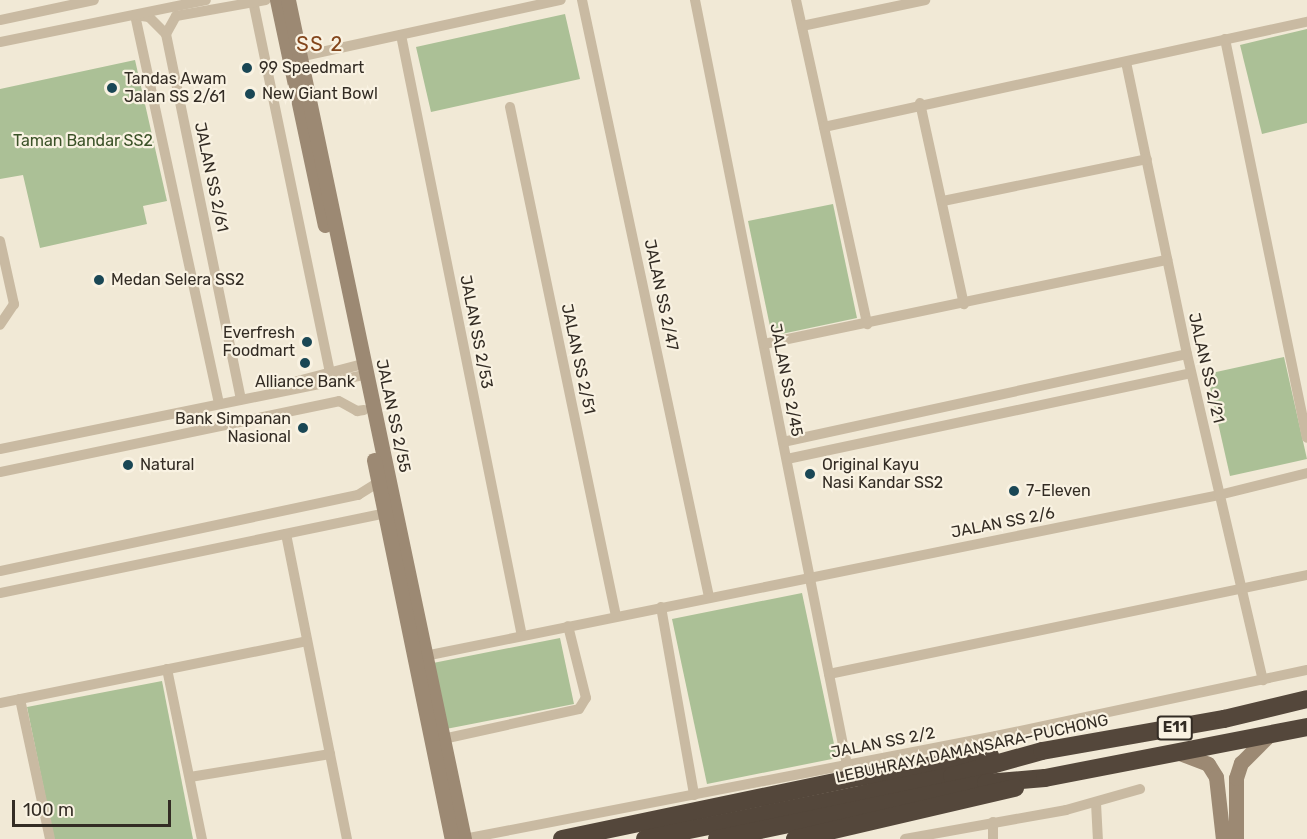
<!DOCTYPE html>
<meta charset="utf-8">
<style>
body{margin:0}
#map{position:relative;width:1307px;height:839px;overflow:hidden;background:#f1e9d6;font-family:Rubik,sans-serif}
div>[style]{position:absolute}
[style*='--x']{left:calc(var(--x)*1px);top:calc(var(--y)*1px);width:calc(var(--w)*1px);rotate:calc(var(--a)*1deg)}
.green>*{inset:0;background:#abc096}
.street>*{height:10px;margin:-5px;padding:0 5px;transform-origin:5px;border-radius:5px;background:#c9baa2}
.secondary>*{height:15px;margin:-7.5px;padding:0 7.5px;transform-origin:7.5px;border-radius:7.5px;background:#9c8973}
.highway>*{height:18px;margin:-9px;padding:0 9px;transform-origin:9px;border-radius:9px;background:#54473b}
.dots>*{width:16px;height:16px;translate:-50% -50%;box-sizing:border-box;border:3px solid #f9f2e2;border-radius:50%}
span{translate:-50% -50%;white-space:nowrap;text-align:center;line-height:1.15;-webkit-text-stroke:4.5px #f9f2e2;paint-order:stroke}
.shield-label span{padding:2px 4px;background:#f9f2e2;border:2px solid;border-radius:4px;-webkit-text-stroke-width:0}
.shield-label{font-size:15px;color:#332c24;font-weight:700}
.poi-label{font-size:16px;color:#332c24}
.left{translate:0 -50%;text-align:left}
.right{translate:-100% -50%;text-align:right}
.park-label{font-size:16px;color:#3b5228}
.street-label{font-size:16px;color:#332c24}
.quarter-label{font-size:20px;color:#83461c;letter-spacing:1.5px}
.scale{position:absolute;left:12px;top:800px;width:159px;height:27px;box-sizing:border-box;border:3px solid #332c24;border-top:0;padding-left:8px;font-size:18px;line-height:21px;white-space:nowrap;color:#332c24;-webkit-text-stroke:4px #f9f2e2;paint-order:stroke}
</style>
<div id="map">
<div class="green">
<div style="clip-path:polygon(565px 14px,580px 79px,431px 112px,416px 47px)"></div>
<div style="clip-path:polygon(1307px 29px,1307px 123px,1262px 134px,1240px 45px)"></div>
<div style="clip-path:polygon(135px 60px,167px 201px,143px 206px,147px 224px,40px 248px,23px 175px,0 179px,0 89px)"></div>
<div style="clip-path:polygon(833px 204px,857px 318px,772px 336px,748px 221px)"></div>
<div style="clip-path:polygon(1284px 357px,1307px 459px,1230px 476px,1207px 374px)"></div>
<div style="clip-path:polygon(802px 593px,837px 758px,707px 784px,672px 619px)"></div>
<div style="clip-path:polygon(560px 638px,574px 704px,446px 729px,433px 663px)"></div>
<div style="clip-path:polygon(162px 681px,193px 839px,54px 839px,27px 707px)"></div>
</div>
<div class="street">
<div style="--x:582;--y:0;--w:610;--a:77.99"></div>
<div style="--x:695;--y:0;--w:780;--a:78.76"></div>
<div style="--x:796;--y:0;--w:332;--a:77.6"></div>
<div style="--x:253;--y:1;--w:380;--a:78.3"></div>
<div style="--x:135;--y:15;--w:14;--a:8"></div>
<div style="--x:149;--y:17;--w:24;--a:45"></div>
<div style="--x:166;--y:34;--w:373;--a:78.4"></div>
<div style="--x:135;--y:15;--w:397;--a:77.8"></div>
<div style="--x:0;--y:20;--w:96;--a:-12"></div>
<div style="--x:802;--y:26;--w:126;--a:-11.9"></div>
<div style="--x:166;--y:34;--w:21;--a:-61"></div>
<div style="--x:176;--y:16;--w:91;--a:-10.1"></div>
<div style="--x:401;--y:35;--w:613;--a:78.62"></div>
<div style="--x:1225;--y:39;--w:407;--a:78.4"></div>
<div style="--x:0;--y:42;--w:210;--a:-11.5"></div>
<div style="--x:294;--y:58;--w:273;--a:-12.3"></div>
<div style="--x:1126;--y:62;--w:298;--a:78.2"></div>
<div style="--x:1187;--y:354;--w:335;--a:76.9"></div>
<div style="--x:920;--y:103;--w:206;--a:77.7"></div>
<div style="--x:510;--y:107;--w:520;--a:78.24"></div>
<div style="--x:824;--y:127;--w:494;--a:-12.3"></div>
<div style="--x:943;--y:201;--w:208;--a:-11.6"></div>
<div style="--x:0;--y:241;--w:65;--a:77.5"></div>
<div style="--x:14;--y:304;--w:25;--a:124"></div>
<div style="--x:764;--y:344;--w:412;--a:-11.8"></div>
<div style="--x:274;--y:391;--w:14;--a:-30"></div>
<div style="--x:286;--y:384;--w:80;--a:-14.6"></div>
<div style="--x:783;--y:442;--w:413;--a:-12.3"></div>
<div style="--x:0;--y:449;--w:372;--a:-11.5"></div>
<div style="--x:787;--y:459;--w:413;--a:-12"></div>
<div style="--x:0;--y:472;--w:346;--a:-11.8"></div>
<div style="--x:339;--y:401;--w:21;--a:29"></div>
<div style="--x:357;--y:411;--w:7;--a:-8"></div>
<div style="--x:286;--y:534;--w:311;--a:78.7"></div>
<div style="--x:0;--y:571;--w:366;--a:-12"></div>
<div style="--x:358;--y:495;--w:25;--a:-32"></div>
<div style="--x:0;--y:593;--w:398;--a:-11.7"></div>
<div style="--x:661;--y:607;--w:191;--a:80"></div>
<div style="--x:420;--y:657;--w:815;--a:-11.46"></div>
<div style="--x:1219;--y:495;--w:91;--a:-14"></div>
<div style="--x:167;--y:669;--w:174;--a:78.4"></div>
<div style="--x:829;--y:674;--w:488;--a:-11.7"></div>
<div style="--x:20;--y:699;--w:143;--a:77.9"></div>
<div style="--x:0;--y:703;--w:313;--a:-11.4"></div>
<div style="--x:443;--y:739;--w:139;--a:-12.4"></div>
<div style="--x:579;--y:709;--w:13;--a:-58"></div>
<div style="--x:586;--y:698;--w:74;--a:-104"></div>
<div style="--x:190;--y:777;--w:142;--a:-9.3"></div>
<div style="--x:1096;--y:803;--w:36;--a:87"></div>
<div style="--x:993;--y:822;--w:17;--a:90"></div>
<div style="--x:464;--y:839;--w:542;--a:-10.96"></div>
<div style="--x:996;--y:736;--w:318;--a:-12"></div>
<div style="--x:905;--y:839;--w:164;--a:-10.2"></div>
<div style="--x:1066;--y:810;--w:77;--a:-15.8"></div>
</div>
<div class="secondary">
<div style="--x:277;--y:0;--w:230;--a:78"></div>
<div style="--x:288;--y:0;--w:857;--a:78.15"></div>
<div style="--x:374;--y:460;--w:387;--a:78.4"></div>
<div style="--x:1177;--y:752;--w:33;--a:21"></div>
<div style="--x:1208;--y:764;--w:15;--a:58"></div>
<div style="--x:1216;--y:777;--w:62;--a:83.6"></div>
<div style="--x:1236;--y:839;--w:61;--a:-90"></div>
<div style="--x:1236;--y:778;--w:16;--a:-72"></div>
<div style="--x:1241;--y:763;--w:38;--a:-45"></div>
</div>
<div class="highway">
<div style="--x:562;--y:839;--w:303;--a:-11.8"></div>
<div style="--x:859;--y:777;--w:133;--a:-9.1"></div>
<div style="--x:645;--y:839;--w:313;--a:-11.6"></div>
<div style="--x:952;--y:776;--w:93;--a:-15.5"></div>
<div style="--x:1042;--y:751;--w:185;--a:-10"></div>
<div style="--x:1224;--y:719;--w:85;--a:-13.5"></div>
<div style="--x:717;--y:839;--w:275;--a:-11.8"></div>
<div style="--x:986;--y:783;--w:59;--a:-4.8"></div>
<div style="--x:1045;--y:778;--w:267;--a:-11"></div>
<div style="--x:795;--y:839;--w:226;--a:-13.1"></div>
</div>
<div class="dots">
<div style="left:247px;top:68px;background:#1a4755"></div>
<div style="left:112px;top:88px;background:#1a4755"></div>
<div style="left:250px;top:94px;background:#1a4755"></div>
<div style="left:99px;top:280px;background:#1a4755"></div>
<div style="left:307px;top:342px;background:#1a4755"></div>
<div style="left:305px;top:363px;background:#1a4755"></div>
<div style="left:303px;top:428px;background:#1a4755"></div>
<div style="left:128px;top:465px;background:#1a4755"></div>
<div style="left:810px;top:474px;background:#1a4755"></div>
<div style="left:1014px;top:491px;background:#1a4755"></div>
</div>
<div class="shield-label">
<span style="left:1175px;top:728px">E11</span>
</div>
<div class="poi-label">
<span class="left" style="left:259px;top:68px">99 Speedmart</span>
<span class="left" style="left:124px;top:88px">Tandas Awam<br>Jalan SS 2/61</span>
<span class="left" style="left:262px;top:94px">New Giant Bowl</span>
<span class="left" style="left:111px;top:280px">Medan Selera SS2</span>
<span class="right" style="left:295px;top:342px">Everfresh<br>Foodmart</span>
<span style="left:305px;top:382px">Alliance Bank</span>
<span class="right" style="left:291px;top:428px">Bank Simpanan<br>Nasional</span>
<span class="left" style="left:140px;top:465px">Natural</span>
<span class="left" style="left:822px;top:474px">Original Kayu<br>Nasi Kandar SS2</span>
<span class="left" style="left:1026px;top:491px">7-Eleven</span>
</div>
<div class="park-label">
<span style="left:83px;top:141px">Taman Bandar SS2</span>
</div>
<div class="street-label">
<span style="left:211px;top:177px;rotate:78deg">JALAN SS 2/61</span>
<span style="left:661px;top:295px;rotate:78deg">JALAN SS 2/47</span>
<span style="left:476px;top:332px;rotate:79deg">JALAN SS 2/53</span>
<span style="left:578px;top:359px;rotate:78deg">JALAN SS 2/51</span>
<span style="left:1206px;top:368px;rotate:77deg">JALAN SS 2/21</span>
<span style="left:786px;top:380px;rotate:79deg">JALAN SS 2/45</span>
<span style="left:393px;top:416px;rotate:78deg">JALAN SS 2/55</span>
<span style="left:1003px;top:523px;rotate:-11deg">JALAN SS 2/6</span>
<span style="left:883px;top:743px;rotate:-11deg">JALAN SS 2/2</span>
<span style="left:972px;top:749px;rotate:-12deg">LEBUHRAYA DAMANSARA–PUCHONG</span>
</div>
<div class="quarter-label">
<span style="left:320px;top:44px">SS 2</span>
</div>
<div class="scale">100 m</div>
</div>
